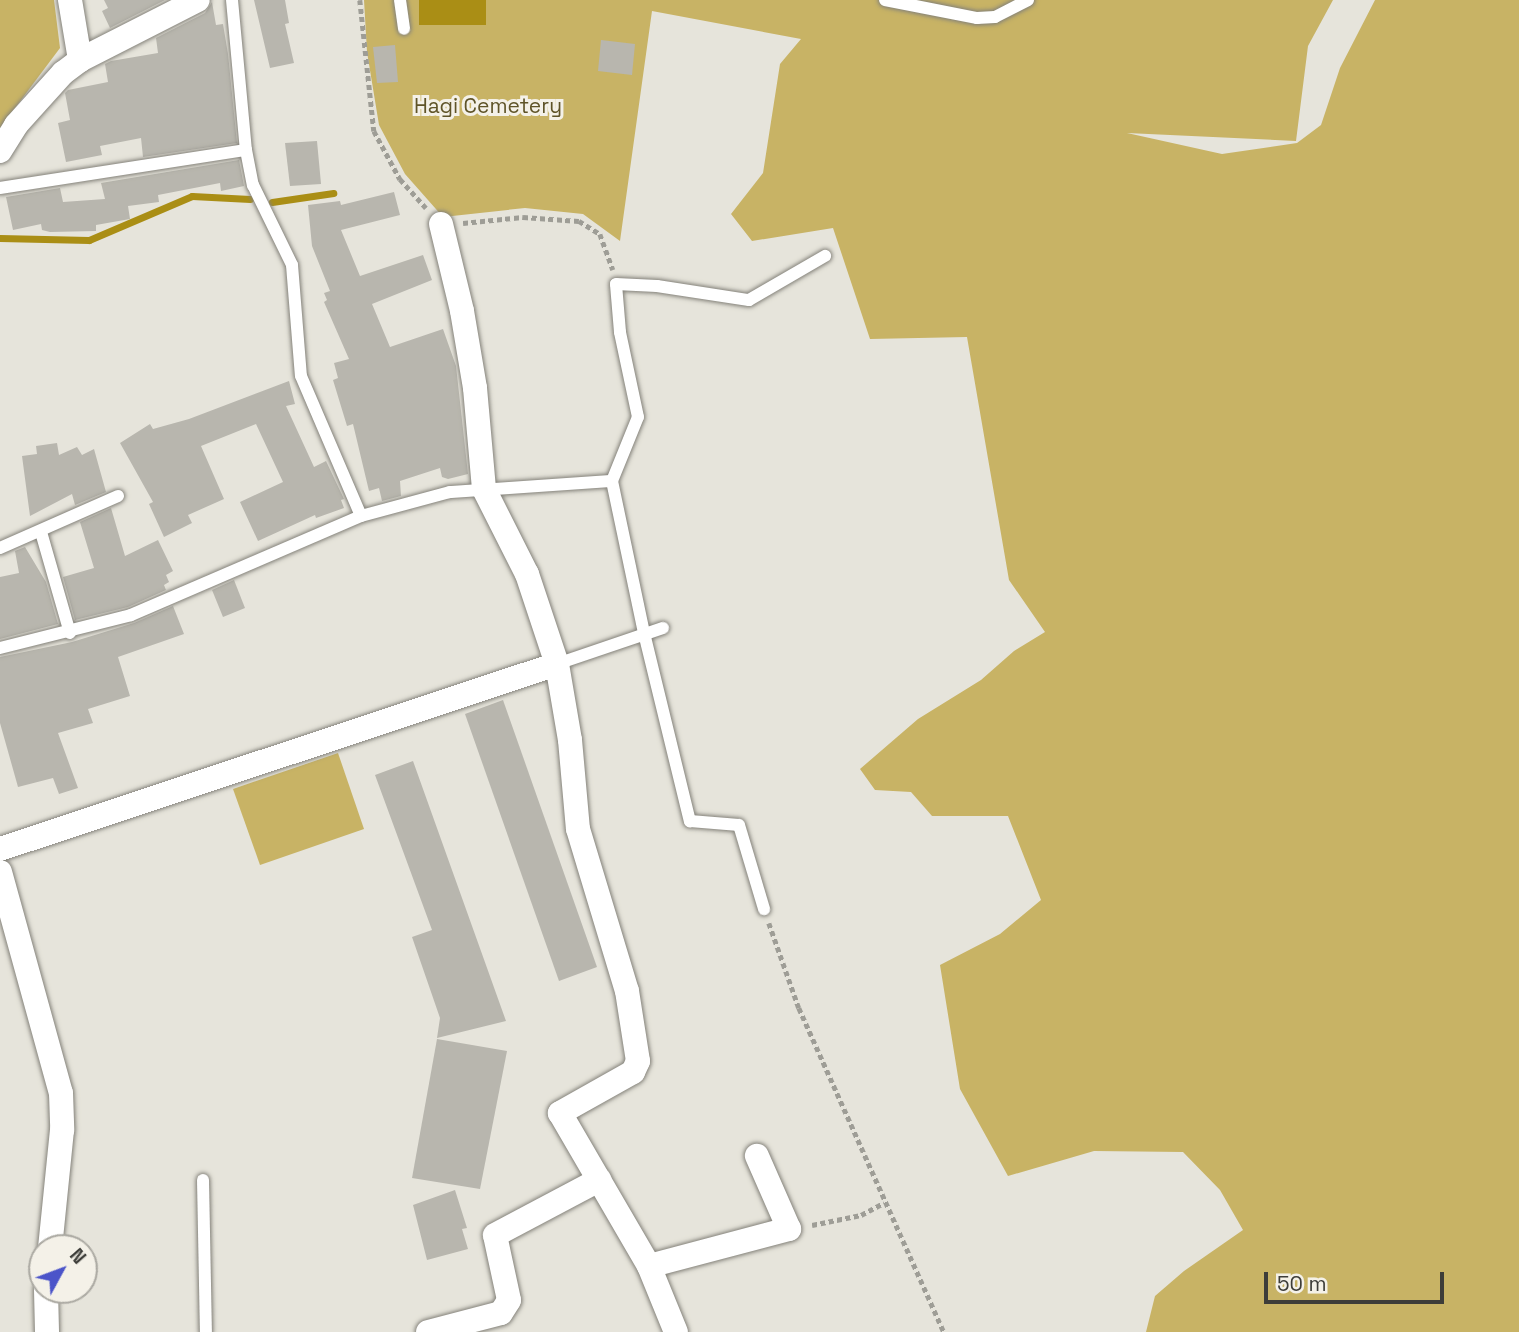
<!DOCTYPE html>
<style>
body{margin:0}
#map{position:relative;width:1519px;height:1332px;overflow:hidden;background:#e6e4db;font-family:"Space Grotesk",sans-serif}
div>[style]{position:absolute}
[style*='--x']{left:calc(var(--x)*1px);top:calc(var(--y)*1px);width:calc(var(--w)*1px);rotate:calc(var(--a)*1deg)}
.green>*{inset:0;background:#c8b365}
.water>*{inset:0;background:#aa8e15}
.stream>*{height:7px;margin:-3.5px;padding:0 3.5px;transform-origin:3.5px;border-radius:3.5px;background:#aa8e15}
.building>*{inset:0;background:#b8b6ae}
.path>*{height:4.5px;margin-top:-2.25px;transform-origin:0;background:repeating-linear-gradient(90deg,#9e9d96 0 5px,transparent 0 8.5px)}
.roads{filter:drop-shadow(0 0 2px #84827a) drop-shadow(0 0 2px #84827a)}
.service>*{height:12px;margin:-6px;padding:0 6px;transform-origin:6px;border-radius:6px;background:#fff}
.minor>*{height:24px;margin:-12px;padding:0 12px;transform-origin:12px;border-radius:12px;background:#fff}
span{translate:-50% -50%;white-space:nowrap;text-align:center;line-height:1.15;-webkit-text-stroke:6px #f4f1e8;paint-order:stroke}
.park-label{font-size:21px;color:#5f5428}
.north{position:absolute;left:28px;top:1234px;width:70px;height:70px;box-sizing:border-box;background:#f4f1e8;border:2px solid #aba9a2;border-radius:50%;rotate:49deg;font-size:19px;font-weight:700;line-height:28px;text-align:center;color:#3d3d39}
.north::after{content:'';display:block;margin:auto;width:24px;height:32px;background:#4b54c9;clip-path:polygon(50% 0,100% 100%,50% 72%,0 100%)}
.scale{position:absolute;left:1264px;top:1272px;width:180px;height:32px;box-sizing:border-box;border:4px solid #3d3d39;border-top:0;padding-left:9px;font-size:21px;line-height:24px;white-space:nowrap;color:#3d3d39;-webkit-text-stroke:5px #f4f1e8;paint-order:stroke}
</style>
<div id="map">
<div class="green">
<div style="clip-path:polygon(0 0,54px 0,60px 48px,0 128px)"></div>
<div style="clip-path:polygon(364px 0,1333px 0,1308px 46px,1296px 141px,1127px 133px,1222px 154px,1297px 143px,1321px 125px,1340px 68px,1375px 0,1519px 0,1519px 1332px,1146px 1332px,1155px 1296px,1184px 1271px,1243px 1230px,1220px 1190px,1183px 1152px,1094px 1151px,1008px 1176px,960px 1089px,940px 965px,1000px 934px,1041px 900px,1008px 816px,932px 816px,911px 792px,875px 790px,860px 769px,918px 719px,981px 680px,1014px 651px,1045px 632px,1009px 580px,967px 337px,870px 339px,833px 228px,752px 241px,731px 214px,763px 173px,780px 64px,801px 39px,652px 11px,620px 241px,583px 214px,525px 208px,443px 217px,405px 174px,379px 125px,367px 52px)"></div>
<div style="clip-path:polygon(338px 753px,364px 829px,260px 865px,233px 789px)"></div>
</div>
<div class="water">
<div style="clip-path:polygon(419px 0,486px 0,486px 25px,419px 25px)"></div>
</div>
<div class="stream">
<div style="--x:272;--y:202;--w:62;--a:-8.4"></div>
<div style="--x:0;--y:238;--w:89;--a:1.3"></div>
<div style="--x:89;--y:240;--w:112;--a:-23.1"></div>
<div style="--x:192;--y:196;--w:58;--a:3"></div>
</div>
<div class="building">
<div style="clip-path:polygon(104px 0,165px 0,110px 28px,102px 11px,108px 8px)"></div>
<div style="clip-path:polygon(254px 0,285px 0,289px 23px,285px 24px,294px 63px,270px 68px)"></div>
<div style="clip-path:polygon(212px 2px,216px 25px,223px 24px,228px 54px,237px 143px,143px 157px,141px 138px,100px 146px,102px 155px,66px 162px,58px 123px,70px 120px,65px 93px,68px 90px,108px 82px,105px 64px,111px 61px,158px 53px,156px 38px,205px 13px)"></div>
<div style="clip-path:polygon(601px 40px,635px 44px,632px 75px,598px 71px)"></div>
<div style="clip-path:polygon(395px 45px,398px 82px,377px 83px,373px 47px)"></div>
<div style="clip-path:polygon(317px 141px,321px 184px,290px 186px,285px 143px)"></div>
<div style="clip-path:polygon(239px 160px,244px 186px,221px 191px,220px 183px,158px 195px,159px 202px,128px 206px,130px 219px,96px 225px,96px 231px,50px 232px,42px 230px,41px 224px,13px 230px,6px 197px,60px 188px,63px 202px,105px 199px,101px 183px)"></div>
<div style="clip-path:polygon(394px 192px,400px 215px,341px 230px,360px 276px,423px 255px,432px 280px,372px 304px,390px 347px,443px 329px,456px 366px,468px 474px,448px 479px,442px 477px,440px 468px,400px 481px,401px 496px,382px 501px,379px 488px,369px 491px,353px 424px,347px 426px,333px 380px,338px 378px,334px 363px,349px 359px,324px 302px,327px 300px,324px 293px,330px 291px,312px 246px,308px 205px,340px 201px,341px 205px)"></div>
<div style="clip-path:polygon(289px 381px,295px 404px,286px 406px,314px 467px,326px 461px,344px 499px,341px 500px,344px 508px,316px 518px,315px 515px,258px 541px,240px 502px,283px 482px,256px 424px,201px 446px,224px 499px,188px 515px,192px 523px,164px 537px,149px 504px,153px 502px,120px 443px,150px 424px,153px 429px,189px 419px)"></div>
<div style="clip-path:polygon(57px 443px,59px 455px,77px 447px,82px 455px,94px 449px,106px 492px,75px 505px,72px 494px,30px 516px,22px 456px,37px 454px,36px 446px)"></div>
<div style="clip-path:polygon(111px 508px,125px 556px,158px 540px,173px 571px,166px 575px,169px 582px,164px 585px,166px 590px,128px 607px,75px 620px,63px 577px,94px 568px,80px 522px)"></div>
<div style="clip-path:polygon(25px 547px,46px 582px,58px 624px,0 639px,0 577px,19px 573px,15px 551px)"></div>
<div style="clip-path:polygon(234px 580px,245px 608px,223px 617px,212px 590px)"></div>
<div style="clip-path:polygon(173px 606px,184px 634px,118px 657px,130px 696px,88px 709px,93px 723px,58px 733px,78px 788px,59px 794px,53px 778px,18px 787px,0 723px,0 657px,72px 642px,134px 623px)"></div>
<div style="clip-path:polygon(503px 700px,597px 967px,559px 981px,465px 714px)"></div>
<div style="clip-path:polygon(413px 761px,506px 1021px,437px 1038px,440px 1018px,412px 937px,432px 930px,375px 775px)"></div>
<div style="clip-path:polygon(437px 1039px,507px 1051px,480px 1189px,412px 1178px)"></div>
<div style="clip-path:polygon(455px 1190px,467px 1228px,462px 1229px,468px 1249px,427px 1260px,413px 1205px)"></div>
</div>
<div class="path">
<div style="--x:360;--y:0;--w:132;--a:83.9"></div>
<div style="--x:374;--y:131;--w:55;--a:61.6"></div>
<div style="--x:400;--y:179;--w:39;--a:48"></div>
<div style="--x:463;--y:223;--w:60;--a:-5.7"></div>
<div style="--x:523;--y:217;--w:56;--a:4.1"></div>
<div style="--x:579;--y:221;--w:25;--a:32"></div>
<div style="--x:600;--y:234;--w:38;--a:70"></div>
<div style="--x:769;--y:923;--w:90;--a:70.6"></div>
<div style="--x:799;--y:1008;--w:355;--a:65.9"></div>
<div style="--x:812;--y:1225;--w:50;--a:-11.5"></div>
<div style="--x:861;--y:1215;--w:26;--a:-28"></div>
</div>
<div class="roads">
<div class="service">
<div style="--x:232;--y:0;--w:151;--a:84.7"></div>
<div style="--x:246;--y:150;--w:36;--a:79"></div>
<div style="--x:253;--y:185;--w:89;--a:64"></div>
<div style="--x:292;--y:265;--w:111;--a:85.4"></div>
<div style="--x:301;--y:376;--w:152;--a:66.8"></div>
<div style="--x:361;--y:516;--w:92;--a:-15.1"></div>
<div style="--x:450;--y:492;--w:162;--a:-3.9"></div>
<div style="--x:612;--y:481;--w:69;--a:-67.9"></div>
<div style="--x:638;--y:417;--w:87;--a:-102"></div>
<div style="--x:620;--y:332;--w:48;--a:-94.8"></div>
<div style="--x:616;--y:284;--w:41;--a:2.8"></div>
<div style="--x:657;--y:286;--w:93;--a:8.7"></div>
<div style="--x:749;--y:300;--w:88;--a:-30.1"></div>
<div style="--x:400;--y:0;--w:29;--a:82"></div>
<div style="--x:885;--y:0;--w:94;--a:11.1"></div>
<div style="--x:977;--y:18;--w:18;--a:-3"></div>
<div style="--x:995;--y:17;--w:37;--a:-27"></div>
<div style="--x:0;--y:188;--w:249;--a:-8.8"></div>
<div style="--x:612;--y:481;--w:155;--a:78.1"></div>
<div style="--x:644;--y:633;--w:194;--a:76.3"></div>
<div style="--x:690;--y:821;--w:49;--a:4.7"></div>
<div style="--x:739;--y:825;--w:88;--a:73.4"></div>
<div style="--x:41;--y:532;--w:105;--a:74"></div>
<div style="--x:0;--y:548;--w:129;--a:-23.8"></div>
<div style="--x:0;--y:648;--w:135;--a:-14.1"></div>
<div style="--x:131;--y:615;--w:250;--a:-23.3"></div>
<div style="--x:557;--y:664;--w:112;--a:-18.8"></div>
<div style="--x:203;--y:1180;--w:152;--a:88.9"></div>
</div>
<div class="minor">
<div style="--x:70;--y:0;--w:61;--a:80.5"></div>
<div style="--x:0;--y:151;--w:31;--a:-58"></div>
<div style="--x:16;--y:125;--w:70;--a:-47.9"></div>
<div style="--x:63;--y:73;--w:21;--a:-37"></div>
<div style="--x:80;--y:60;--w:132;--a:-27"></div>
<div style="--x:441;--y:224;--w:89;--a:76.4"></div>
<div style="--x:462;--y:311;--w:78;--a:80.4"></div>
<div style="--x:475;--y:388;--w:101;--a:84.9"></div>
<div style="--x:484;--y:489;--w:95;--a:63.2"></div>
<div style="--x:527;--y:574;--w:95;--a:71.6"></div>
<div style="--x:557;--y:664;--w:77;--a:80.3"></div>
<div style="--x:570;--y:740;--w:89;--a:84.9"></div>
<div style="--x:578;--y:829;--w:169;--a:73.2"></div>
<div style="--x:627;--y:991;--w:71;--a:81.1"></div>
<div style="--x:638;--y:1061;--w:12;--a:114"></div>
<div style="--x:633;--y:1072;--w:84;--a:150.7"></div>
<div style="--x:560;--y:1113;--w:177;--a:59.8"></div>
<div style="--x:649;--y:1266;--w:71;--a:67.8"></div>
<div style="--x:0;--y:849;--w:587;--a:-18.37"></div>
<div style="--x:0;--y:872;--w:229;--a:74.6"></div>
<div style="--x:61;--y:1093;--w:37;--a:88"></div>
<div style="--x:62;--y:1130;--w:119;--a:95.8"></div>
<div style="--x:649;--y:1266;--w:145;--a:-14.8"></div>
<div style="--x:789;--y:1229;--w:80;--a:-113.7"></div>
<div style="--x:46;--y:1290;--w:42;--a:88.6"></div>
<div style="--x:428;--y:1332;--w:75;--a:-14.6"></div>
<div style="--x:501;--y:1313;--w:15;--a:-58"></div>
<div style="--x:509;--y:1300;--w:66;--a:-102.2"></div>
<div style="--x:495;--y:1235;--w:118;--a:-27.9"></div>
</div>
</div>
<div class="park-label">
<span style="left:488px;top:106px">Hagi Cemetery</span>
</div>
<div class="north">N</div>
<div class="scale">50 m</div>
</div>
